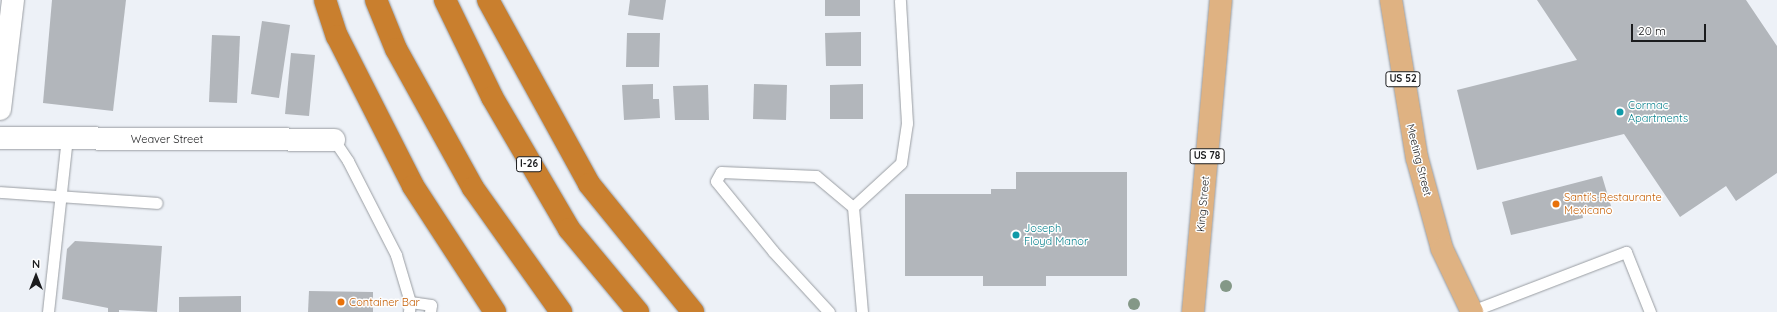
<!DOCTYPE html>
<style>
body{margin:0}
#map{position:relative;width:1777px;height:312px;overflow:hidden;background:#edf1f7;font-family:Quicksand,sans-serif}
div>[style]{position:absolute}
[style*='--x']{left:calc(var(--x)*1px);top:calc(var(--y)*1px);width:calc(var(--w)*1px);rotate:calc(var(--a)*1deg)}
.building>*{inset:0;background:#b2b6bb}
.roads{filter:drop-shadow(0 0 1px #999da2) drop-shadow(0 0 1px #999da2)}
.service>*{height:11px;margin:-5.5px;padding:0 5.5px;transform-origin:5.5px;border-radius:5.5px;background:#fff}
.minor>*{height:22px;margin:-11px;padding:0 11px;transform-origin:11px;border-radius:11px;background:#fff}
.secondary>*{height:22px;margin:-11px;padding:0 11px;transform-origin:11px;border-radius:11px;background:#fff}
.primary>*{height:22px;margin:-11px;padding:0 11px;transform-origin:11px;border-radius:11px;background:#dfb282}
.motorway>*{height:22px;margin:-11px;padding:0 11px;transform-origin:11px;border-radius:11px;background:#c97f2e}
.trees>*{width:12px;height:12px;margin:-6px;border-radius:50%;background:#849887}
.dots>*{width:11px;height:11px;translate:-50% -50%;box-sizing:border-box;border:2px solid #fefefe;border-radius:50%}
span{translate:-50% -50%;white-space:nowrap;text-align:center;line-height:1.15;-webkit-text-stroke:3px #fefefe;paint-order:stroke}
.shield-label span{padding:1px 3px;background:#fefefe;border:1px solid;border-radius:3px;-webkit-text-stroke-width:0}
.shield-label{font-size:10px;color:#1b1c1e;font-weight:700}
.culture-label{font-size:11px;color:#0d838f}
.left{translate:0 -50%;text-align:left}
.street-label{font-size:11px;color:#1b1c1e}
.food-label{font-size:11px;color:#c56008}
.north{position:absolute;left:16px;top:256px;width:40px;height:40px;-webkit-text-stroke:3px #fefefe;paint-order:stroke;rotate:0deg;font-size:11px;font-weight:700;line-height:16px;text-align:center;color:#1b1c1e}
.north::after{content:'';display:block;margin:auto;width:14px;height:18px;background:#1b1c1e;clip-path:polygon(50% 0,100% 100%,50% 72%,0 100%)}
.scale{position:absolute;left:1631px;top:24px;width:75px;height:18px;box-sizing:border-box;border:2px solid #1b1c1e;border-top:0;padding-left:5px;font-size:12px;line-height:14px;white-space:nowrap;color:#1b1c1e;-webkit-text-stroke:3px #fefefe;paint-order:stroke}
</style>
<div id="map">
<div class="building">
<div style="clip-path:polygon(52px 0,126px 0,113px 111px,43px 103px)"></div>
<div style="clip-path:polygon(630px 0,666px 0,663px 20px,628px 15px)"></div>
<div style="clip-path:polygon(825px 0,860px 0,860px 16px,825px 16px)"></div>
<div style="clip-path:polygon(1537px 0,1746px 0,1777px 46px,1777px 173px,1736px 201px,1726px 186px,1680px 217px,1624px 134px,1477px 170px,1457px 90px,1577px 60px)"></div>
<div style="clip-path:polygon(262px 21px,290px 25px,279px 98px,251px 94px)"></div>
<div style="clip-path:polygon(861px 32px,861px 66px,826px 66px,825px 33px)"></div>
<div style="clip-path:polygon(627px 33px,660px 33px,659px 67px,626px 67px)"></div>
<div style="clip-path:polygon(212px 35px,240px 36px,237px 103px,209px 102px)"></div>
<div style="clip-path:polygon(291px 53px,315px 55px,309px 116px,285px 114px)"></div>
<div style="clip-path:polygon(653px 84px,653px 99px,659px 99px,660px 118px,624px 120px,622px 85px)"></div>
<div style="clip-path:polygon(754px 84px,787px 85px,786px 120px,753px 119px)"></div>
<div style="clip-path:polygon(863px 84px,863px 119px,830px 119px,830px 85px)"></div>
<div style="clip-path:polygon(708px 85px,709px 120px,675px 120px,673px 86px)"></div>
<div style="clip-path:polygon(1016px 172px,1127px 172px,1127px 276px,1046px 276px,1046px 286px,983px 286px,983px 276px,905px 276px,905px 194px,991px 194px,991px 189px,1016px 189px)"></div>
<div style="clip-path:polygon(1602px 176px,1611px 206px,1582px 213px,1583px 218px,1511px 235px,1502px 202px)"></div>
<div style="clip-path:polygon(75px 241px,162px 246px,157px 312px,119px 310px,119px 312px,108px 312px,108px 308px,62px 299px,67px 249px)"></div>
<div style="clip-path:polygon(309px 291px,373px 292px,373px 312px,308px 312px)"></div>
<div style="clip-path:polygon(241px 296px,241px 312px,179px 312px,179px 297px)"></div>
</div>
<div class="roads">
<div class="service">
<div style="--x:334;--y:140;--w:25;--a:56"></div>
<div style="--x:348;--y:161;--w:106;--a:62.9"></div>
<div style="--x:396;--y:255;--w:49;--a:73.4"></div>
<div style="--x:410;--y:302;--w:10;--a:96"></div>
<div style="--x:0;--y:192;--w:157;--a:4"></div>
<div style="--x:853;--y:207;--w:105;--a:85.1"></div>
<div style="--x:410;--y:302;--w:21;--a:8"></div>
<div style="--x:431;--y:305;--w:7;--a:98"></div>
<div style="--x:1472;--y:311;--w:165;--a:-21"></div>
<div style="--x:1626;--y:252;--w:65;--a:68.2"></div>
<div style="--x:48;--y:312;--w:175;--a:-83.8"></div>
<div style="--x:829;--y:312;--w:83;--a:-132.6"></div>
<div style="--x:773;--y:251;--w:90;--a:-129.2"></div>
<div style="--x:716;--y:181;--w:10;--a:-61"></div>
<div style="--x:721;--y:172;--w:95;--a:2.4"></div>
<div style="--x:816;--y:176;--w:48;--a:40"></div>
<div style="--x:853;--y:207;--w:65;--a:-42.5"></div>
<div style="--x:901;--y:163;--w:40;--a:-81.5"></div>
<div style="--x:907;--y:123;--w:123;--a:-93.3"></div>
</div>
<div class="minor">
<div style="--x:0;--y:138;--w:334;--a:0.3"></div>
</div>
<div class="secondary">
<div style="--x:0;--y:109;--w:110;--a:-83.2"></div>
</div>
<div class="primary">
<div style="--x:1391;--y:0;--w:160;--a:80.7"></div>
<div style="--x:1417;--y:158;--w:94;--a:74.6"></div>
<div style="--x:1442;--y:249;--w:70;--a:64.5"></div>
<div style="--x:1193;--y:312;--w:313;--a:-84.9"></div>
</div>
<div class="motorway">
<div style="--x:325;--y:0;--w:38;--a:72"></div>
<div style="--x:337;--y:36;--w:168;--a:63.1"></div>
<div style="--x:413;--y:186;--w:150;--a:56.9"></div>
<div style="--x:376;--y:0;--w:53;--a:67.8"></div>
<div style="--x:396;--y:49;--w:159;--a:61"></div>
<div style="--x:473;--y:188;--w:152;--a:54.6"></div>
<div style="--x:445;--y:0;--w:108;--a:64.1"></div>
<div style="--x:492;--y:97;--w:153;--a:59.7"></div>
<div style="--x:569;--y:229;--w:108;--a:50.3"></div>
<div style="--x:488;--y:0;--w:210;--a:61.2"></div>
<div style="--x:589;--y:184;--w:165;--a:50.9"></div>
</div>
</div>
<div class="trees">
<div style="left:1226px;top:286px"></div>
<div style="left:1134px;top:304px"></div>
</div>
<div class="dots">
<div style="left:1620px;top:112px;background:#0f9aa8"></div>
<div style="left:1556px;top:204px;background:#e8710a"></div>
<div style="left:1016px;top:235px;background:#0f9aa8"></div>
<div style="left:341px;top:302px;background:#e8710a"></div>
</div>
<div class="shield-label">
<span style="left:1403px;top:79px">US 52</span>
<span style="left:1207px;top:156px">US 78</span>
<span style="left:529px;top:164px">I-26</span>
</div>
<div class="culture-label">
<span class="left" style="left:1628px;top:112px">Cormac<br>Apartments</span>
<span class="left" style="left:1024px;top:235px">Joseph<br>Floyd Manor</span>
</div>
<div class="street-label">
<span style="left:167px;top:139px">Weaver Street</span>
<span style="left:1419px;top:160px;rotate:76deg">Meeting Street</span>
<span style="left:1203px;top:204px;rotate:-85deg">King Street</span>
</div>
<div class="food-label">
<span class="left" style="left:1564px;top:204px">Santi's Restaurante<br>Mexicano</span>
<span class="left" style="left:349px;top:302px">Container Bar</span>
</div>
<div class="north">N</div>
<div class="scale">20 m</div>
</div>
